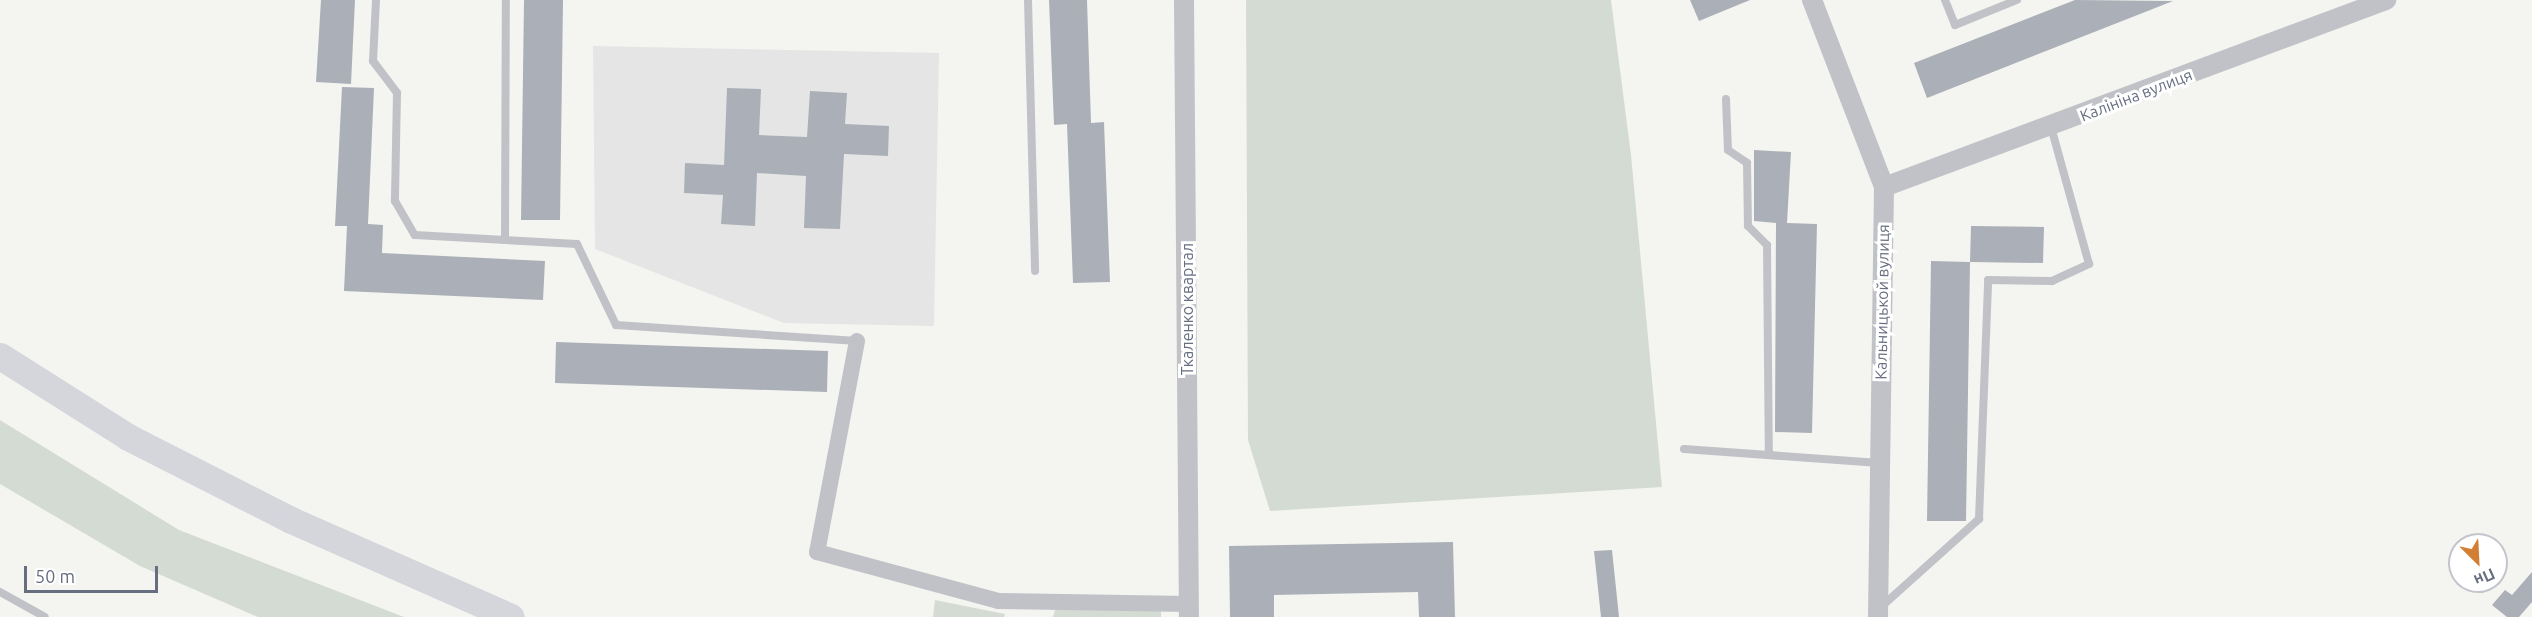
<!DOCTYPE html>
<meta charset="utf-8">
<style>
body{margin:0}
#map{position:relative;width:2532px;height:617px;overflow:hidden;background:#f4f5f1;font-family:Ubuntu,sans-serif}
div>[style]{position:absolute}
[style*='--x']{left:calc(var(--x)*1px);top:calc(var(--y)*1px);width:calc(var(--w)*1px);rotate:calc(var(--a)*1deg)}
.built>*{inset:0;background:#e5e5e5}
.green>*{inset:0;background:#d4dbd3}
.building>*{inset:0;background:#abafb7}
.service>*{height:8px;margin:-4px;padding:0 4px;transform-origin:4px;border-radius:4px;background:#c0c2c7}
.minor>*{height:16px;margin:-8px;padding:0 8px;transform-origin:8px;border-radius:8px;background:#c0c2c7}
.tertiary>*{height:20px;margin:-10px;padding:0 10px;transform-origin:10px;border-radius:10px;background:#c0c2c7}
.trunk>*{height:27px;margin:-13.5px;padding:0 13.5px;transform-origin:13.5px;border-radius:13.5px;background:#d4d6dc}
span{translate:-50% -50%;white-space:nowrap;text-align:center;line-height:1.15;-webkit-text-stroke:6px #fff;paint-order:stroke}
.street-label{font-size:16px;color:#666e80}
.north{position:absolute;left:2448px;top:533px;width:60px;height:60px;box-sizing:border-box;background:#fff;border:2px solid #c2c5cc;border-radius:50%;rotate:156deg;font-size:16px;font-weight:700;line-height:24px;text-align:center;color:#666e80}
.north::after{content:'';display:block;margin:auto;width:21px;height:27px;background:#d37f33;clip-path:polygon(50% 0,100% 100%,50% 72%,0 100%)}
.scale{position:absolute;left:24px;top:566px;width:134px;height:27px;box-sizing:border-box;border:3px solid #666e80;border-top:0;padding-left:8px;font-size:18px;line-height:21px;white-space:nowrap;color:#666e80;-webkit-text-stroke:4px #fff;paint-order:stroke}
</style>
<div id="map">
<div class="built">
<div style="clip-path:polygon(593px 46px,939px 53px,934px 326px,784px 323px,595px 249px)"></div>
</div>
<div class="green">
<div style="clip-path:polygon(1246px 0,1611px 0,1631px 155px,1662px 487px,1270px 511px,1248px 440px)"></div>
<div style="clip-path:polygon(0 420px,179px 530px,404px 617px,258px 617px,140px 566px,0 484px)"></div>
<div style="clip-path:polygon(935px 600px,1005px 614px,1004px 617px,933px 617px)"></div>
<div style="clip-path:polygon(1055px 610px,1161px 610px,1161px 617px,1053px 617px)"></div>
</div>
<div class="building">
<div style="clip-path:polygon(321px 0,355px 0,351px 84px,316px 82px)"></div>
<div style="clip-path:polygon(524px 0,563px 0,560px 220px,521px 220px)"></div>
<div style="clip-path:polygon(1049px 0,1087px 0,1091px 123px,1104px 122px,1110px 282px,1073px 283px,1067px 124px,1054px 125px)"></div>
<div style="clip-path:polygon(1690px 0,1750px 0,1699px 21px)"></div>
<div style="clip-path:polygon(2075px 0,2173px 1px,1927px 98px,1914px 63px)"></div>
<div style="clip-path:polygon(342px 87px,374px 88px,368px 224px,383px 225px,382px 253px,545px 261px,543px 300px,344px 291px,347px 226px,335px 226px)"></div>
<div style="clip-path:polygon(727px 88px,761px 89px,759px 135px,807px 137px,810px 91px,847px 93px,845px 124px,889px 126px,888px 156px,844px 154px,840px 229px,804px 228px,806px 176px,757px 173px,755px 226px,721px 224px,723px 195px,684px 193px,685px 163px,724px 165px)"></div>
<div style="clip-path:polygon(1754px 150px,1791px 152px,1787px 223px,1817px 224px,1812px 433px,1775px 432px,1776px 223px,1754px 221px)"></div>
<div style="clip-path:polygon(1971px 226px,2044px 227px,2043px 263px,1970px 262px)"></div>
<div style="clip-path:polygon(1931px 261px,1970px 262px,1966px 521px,1927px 521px)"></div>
<div style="clip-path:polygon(556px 342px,828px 351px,827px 392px,555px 383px)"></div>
<div style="clip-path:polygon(1453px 542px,1455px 617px,1419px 617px,1418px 592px,1274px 595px,1274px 617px,1230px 617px,1229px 546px)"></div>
<div style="clip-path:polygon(1612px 550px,1619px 617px,1601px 617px,1594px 551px)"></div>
<div style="clip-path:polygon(2532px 572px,2532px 602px,2519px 617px,2507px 617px,2492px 605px,2505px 590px,2512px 595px)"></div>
</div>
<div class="service">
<div style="--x:376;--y:0;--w:61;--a:92.8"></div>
<div style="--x:373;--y:61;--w:40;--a:53"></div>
<div style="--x:397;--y:93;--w:108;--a:91.1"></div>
<div style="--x:395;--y:201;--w:39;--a:60"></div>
<div style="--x:415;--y:235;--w:162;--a:3.2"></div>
<div style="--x:577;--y:244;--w:90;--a:64.3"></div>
<div style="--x:616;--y:325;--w:242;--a:3.8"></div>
<div style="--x:1028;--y:0;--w:271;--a:88.5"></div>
<div style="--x:1945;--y:0;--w:27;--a:68"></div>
<div style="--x:1955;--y:25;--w:67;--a:-22"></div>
<div style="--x:1726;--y:99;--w:51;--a:87.8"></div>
<div style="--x:1728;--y:150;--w:23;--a:34"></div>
<div style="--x:1747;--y:163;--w:63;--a:89.1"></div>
<div style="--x:1748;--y:226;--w:27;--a:45"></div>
<div style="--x:1767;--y:245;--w:210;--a:89.5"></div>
<div style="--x:505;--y:240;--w:240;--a:-89.8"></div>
<div style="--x:1684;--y:449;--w:196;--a:4.1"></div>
<div style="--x:0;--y:592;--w:51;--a:29.1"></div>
<div style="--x:1881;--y:607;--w:132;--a:-41.9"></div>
<div style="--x:1979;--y:519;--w:239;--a:-87.8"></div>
<div style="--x:1988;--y:280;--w:64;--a:0.9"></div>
<div style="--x:2052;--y:281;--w:41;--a:-24.7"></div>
<div style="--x:2089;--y:264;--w:142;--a:-105.5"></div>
</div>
<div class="minor">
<div style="--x:857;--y:341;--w:215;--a:100.7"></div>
<div style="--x:817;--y:552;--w:188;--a:15.1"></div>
<div style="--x:998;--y:601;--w:191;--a:0.9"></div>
</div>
<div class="tertiary">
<div style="--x:1184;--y:0;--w:617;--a:89.54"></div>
<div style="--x:1812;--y:0;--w:200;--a:68.9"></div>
<div style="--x:1884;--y:187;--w:430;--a:90.8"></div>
<div style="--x:1884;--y:187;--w:536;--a:-20.43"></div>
</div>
<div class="trunk">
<div style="--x:0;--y:356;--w:151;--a:32.3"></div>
<div style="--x:128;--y:437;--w:183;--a:27"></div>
<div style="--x:291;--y:520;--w:240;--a:23.8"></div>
</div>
<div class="street-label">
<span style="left:2136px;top:95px;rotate:-21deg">Калініна вулиця</span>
<span style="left:1882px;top:302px;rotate:-89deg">Кальницькой вулиця</span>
<span style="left:1187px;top:309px;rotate:-90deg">Ткаленко квартал</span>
</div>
<div class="north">Пн</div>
<div class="scale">50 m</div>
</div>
